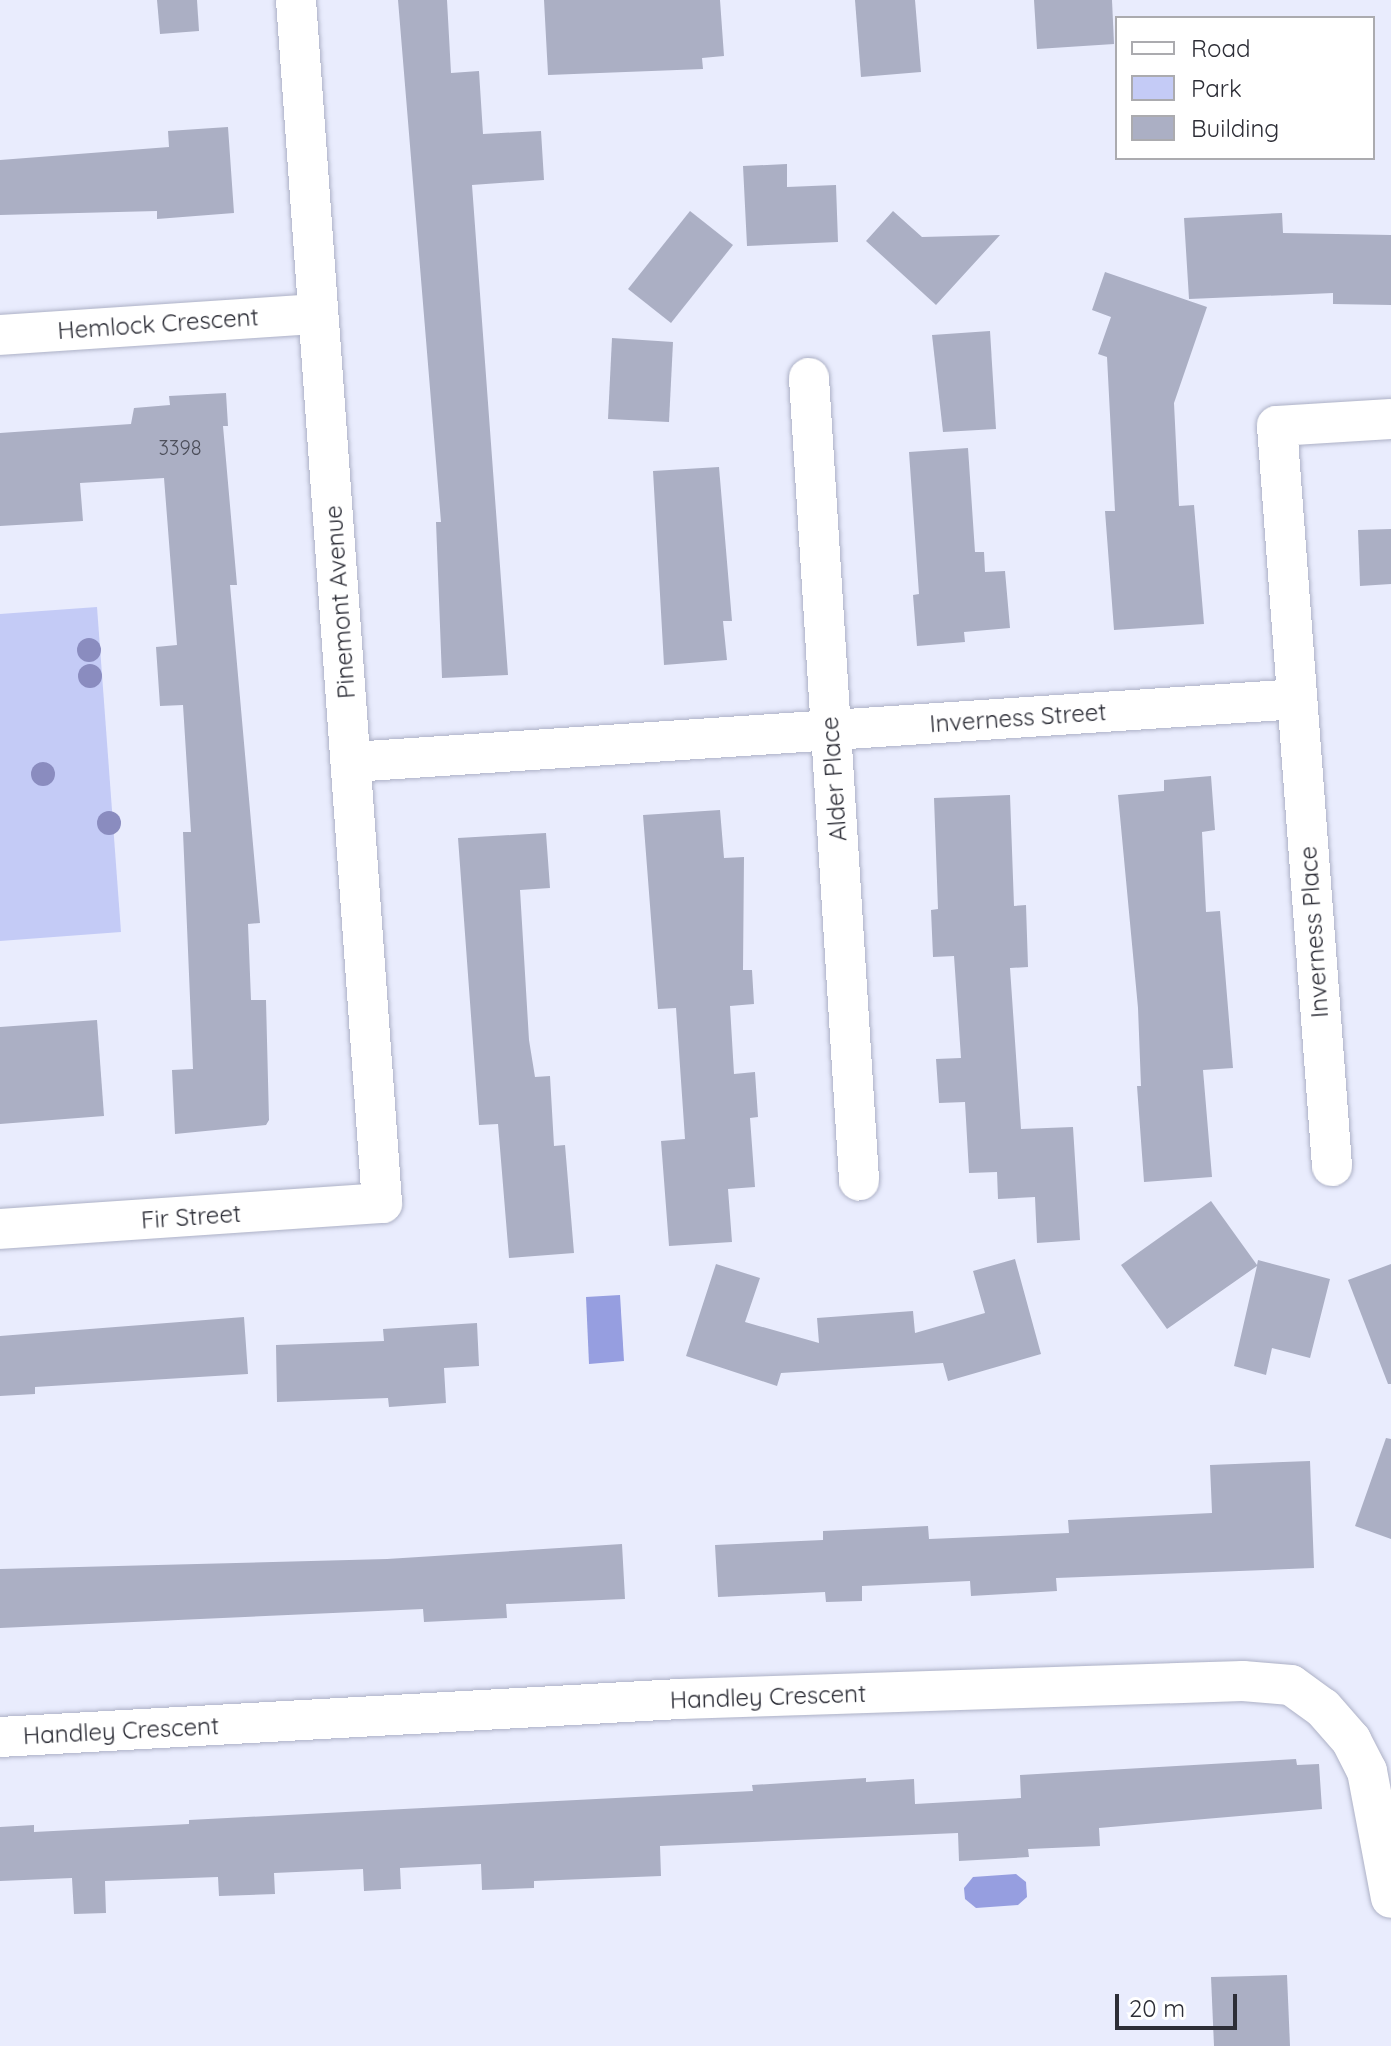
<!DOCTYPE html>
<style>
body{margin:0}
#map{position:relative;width:1391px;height:2046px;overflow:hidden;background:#e9ecfd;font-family:Quicksand,sans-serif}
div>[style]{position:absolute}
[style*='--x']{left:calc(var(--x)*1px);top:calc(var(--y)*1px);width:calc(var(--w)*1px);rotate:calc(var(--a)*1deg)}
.green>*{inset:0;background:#c4cbf6}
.water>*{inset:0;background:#969ee0}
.building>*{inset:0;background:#abafc4}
.roads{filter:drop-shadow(0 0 2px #adb1c6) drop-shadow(0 0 2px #adb1c6)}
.minor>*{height:40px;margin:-20px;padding:0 20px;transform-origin:20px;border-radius:20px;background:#fff}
.trees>*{width:24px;height:24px;margin:-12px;border-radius:50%;background:#8a8cbf}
span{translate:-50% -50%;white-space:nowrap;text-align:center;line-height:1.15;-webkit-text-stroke:8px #fff;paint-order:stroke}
.number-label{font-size:20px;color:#4c4e5a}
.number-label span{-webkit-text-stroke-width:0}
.street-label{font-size:24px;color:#2d2e37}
.legend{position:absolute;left:1115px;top:16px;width:260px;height:144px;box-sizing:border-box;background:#fff;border:2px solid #ababaf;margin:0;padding:10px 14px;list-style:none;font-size:24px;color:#2d2e37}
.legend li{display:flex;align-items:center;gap:16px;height:40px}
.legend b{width:40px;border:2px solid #ababaf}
.scale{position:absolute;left:1115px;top:1994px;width:122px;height:36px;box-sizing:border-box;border:4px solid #2d2e37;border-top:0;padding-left:10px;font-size:24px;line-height:28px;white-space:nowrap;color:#2d2e37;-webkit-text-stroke:6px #fff;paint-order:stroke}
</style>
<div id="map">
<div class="green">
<div style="clip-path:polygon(97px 607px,121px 932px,0 941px,0 614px)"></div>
</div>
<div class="water">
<div style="clip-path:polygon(620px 1295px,624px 1361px,589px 1364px,586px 1297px)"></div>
<div style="clip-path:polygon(1016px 1874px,1026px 1882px,1027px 1897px,1018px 1905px,976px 1908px,965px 1899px,964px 1888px,973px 1877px)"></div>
</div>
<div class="building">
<div style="clip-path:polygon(157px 0,197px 0,199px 31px,160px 34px)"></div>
<div style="clip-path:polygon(398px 0,447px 0,451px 73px,479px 71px,483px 134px,541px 131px,544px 180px,472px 185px,508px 675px,442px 678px,436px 522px,441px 522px)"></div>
<div style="clip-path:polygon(544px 0,720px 0,724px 56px,702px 58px,703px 69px,548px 75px)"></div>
<div style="clip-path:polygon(855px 0,915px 0,921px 72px,861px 77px)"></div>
<div style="clip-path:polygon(1034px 0,1112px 0,1114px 44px,1037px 49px)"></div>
<div style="clip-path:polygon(228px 127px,234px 213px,157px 219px,157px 211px,0 215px,0 160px,169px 147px,168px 131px)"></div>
<div style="clip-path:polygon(787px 164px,787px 187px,836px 185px,838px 242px,747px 246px,743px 166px)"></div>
<div style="clip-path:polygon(690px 211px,733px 245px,671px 323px,628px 289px)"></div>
<div style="clip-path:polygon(893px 211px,922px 237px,1000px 235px,936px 305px,866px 241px)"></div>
<div style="clip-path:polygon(1282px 213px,1283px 233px,1391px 235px,1391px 305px,1333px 304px,1333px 293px,1189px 299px,1184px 218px)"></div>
<div style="clip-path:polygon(1105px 272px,1207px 307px,1174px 403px,1179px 506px,1194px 505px,1204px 624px,1114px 630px,1105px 511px,1115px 511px,1107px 357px,1098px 354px,1111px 317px,1092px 310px)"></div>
<div style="clip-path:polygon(990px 331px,996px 429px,943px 432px,932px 335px)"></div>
<div style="clip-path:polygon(612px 338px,673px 342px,669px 422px,608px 419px)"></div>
<div style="clip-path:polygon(226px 393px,228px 426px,223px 426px,237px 585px,230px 585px,260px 923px,248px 924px,251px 1000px,266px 1000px,269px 1120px,266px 1125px,175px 1134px,172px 1070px,193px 1069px,183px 832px,191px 832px,183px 705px,160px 706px,156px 647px,177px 645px,164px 478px,80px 483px,83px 521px,0 526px,0 433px,131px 424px,134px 408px,170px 405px,169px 396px)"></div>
<div style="clip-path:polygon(968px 448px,975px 552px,984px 552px,985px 572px,1005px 571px,1010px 628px,964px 632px,965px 642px,917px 646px,913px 595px,919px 594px,909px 452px)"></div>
<div style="clip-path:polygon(719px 467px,732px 621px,723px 621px,727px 660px,664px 665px,653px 471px)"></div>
<div style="clip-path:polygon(1391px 529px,1391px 584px,1360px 586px,1358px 530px)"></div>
<div style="clip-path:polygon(1211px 776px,1215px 830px,1202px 832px,1206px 912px,1220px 911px,1233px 1068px,1203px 1070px,1212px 1177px,1144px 1182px,1137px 1086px,1141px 1086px,1138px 1008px,1118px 795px,1164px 791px,1164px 780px)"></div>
<div style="clip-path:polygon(1010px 795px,1014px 906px,1026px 905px,1028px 967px,1010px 968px,1021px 1129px,1073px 1127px,1080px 1240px,1037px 1243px,1035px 1197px,998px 1199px,997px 1172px,969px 1173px,965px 1102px,939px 1103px,936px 1059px,961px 1058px,954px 956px,933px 957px,931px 910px,938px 909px,934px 798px)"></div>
<div style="clip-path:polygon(720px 810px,724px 858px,744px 857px,743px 970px,752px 970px,754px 1004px,730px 1006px,734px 1074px,755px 1072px,758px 1117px,750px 1118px,755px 1187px,728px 1189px,732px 1242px,669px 1246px,661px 1141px,685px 1139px,676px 1008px,658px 1009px,643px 815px)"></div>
<div style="clip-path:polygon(546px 833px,550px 888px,520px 890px,529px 1040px,535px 1077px,550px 1076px,554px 1146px,565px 1145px,574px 1253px,509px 1258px,498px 1124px,479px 1125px,458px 838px)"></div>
<div style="clip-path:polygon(97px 1020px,104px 1116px,0 1124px,0 1027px)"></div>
<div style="clip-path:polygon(1211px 1201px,1257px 1265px,1258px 1260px,1330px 1279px,1310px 1358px,1272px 1348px,1266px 1375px,1234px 1366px,1257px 1266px,1167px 1329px,1121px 1265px)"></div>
<div style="clip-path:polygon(1015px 1259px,1041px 1354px,948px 1381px,943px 1363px,781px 1373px,777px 1386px,686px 1356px,716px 1264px,760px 1278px,745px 1322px,819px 1343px,817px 1318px,913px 1311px,915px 1333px,985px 1313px,973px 1271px)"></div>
<div style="clip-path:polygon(1391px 1264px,1391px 1384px,1388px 1384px,1348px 1280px)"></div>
<div style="clip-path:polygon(244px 1317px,248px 1374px,35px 1387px,35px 1394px,0 1396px,0 1336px)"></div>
<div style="clip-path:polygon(477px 1323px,479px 1366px,444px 1368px,446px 1403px,389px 1407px,388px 1398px,277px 1402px,276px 1345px,384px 1341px,383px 1329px)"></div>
<div style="clip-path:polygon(1386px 1438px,1391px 1439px,1391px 1539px,1355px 1526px)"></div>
<div style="clip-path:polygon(1310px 1461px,1314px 1568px,1056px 1578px,1057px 1591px,971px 1596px,970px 1581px,862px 1586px,862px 1601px,826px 1602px,825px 1592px,718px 1597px,715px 1545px,823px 1540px,823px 1531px,928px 1526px,929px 1539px,1069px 1533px,1068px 1520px,1212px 1513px,1210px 1465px)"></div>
<div style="clip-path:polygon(622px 1544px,625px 1599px,506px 1604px,507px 1618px,424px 1622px,423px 1609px,0 1628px,0 1569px,387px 1559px)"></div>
<div style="clip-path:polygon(1296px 1759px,1297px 1765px,1319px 1764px,1322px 1809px,1099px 1828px,1100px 1846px,1028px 1849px,1029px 1857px,959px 1861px,958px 1833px,660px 1846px,661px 1876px,534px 1881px,534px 1888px,482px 1890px,481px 1864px,400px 1868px,401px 1889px,364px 1891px,363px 1869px,274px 1873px,275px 1894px,219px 1896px,218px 1877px,105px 1881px,106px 1913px,74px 1914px,72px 1878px,0 1881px,0 1827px,34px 1825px,34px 1832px,189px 1824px,189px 1820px,753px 1791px,752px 1785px,866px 1778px,866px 1782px,914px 1779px,915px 1804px,1021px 1798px,1020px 1775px)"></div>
<div style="clip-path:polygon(1287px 1975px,1290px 2046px,1214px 2046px,1211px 1977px)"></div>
</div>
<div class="roads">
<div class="minor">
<div style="--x:0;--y:335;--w:317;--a:-3.8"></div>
<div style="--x:809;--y:378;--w:804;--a:86.43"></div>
<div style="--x:352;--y:762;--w:947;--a:-3.81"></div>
<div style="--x:1332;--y:1166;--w:742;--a:-94.25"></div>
<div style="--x:1277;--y:426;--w:114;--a:-3.5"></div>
<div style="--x:0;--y:1229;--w:383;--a:-3.9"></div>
<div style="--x:382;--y:1203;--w:1206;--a:-94.09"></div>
<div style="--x:0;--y:1737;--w:681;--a:-3.2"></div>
<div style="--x:680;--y:1699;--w:563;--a:-1.83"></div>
<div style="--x:1243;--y:1681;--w:48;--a:4.8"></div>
<div style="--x:1291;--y:1685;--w:39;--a:36"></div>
<div style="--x:1323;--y:1708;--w:43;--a:48.8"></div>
<div style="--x:1351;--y:1740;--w:35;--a:63"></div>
<div style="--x:1367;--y:1771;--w:129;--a:79.3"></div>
</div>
</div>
<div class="trees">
<div style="left:89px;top:650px"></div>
<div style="left:90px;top:676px"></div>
<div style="left:43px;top:774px"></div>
<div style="left:109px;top:823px"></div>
</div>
<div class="number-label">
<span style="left:180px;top:447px">3398</span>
</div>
<div class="street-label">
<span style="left:158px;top:324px;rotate:-4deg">Hemlock Crescent</span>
<span style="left:340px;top:602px;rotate:-94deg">Pinemont Avenue</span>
<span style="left:1018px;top:718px;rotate:-4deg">Inverness Street</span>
<span style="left:834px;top:779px;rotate:-94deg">Alder Place</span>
<span style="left:1314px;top:932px;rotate:-94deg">Inverness Place</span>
<span style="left:191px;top:1217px;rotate:-4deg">Fir Street</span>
<span style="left:768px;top:1697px;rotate:-2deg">Handley Crescent</span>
<span style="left:121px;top:1731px;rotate:-3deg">Handley Crescent</span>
</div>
<ul class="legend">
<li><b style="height:10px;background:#fff"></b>Road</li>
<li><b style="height:22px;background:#c4cbf6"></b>Park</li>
<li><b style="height:22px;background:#abafc4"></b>Building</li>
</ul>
<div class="scale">20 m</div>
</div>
